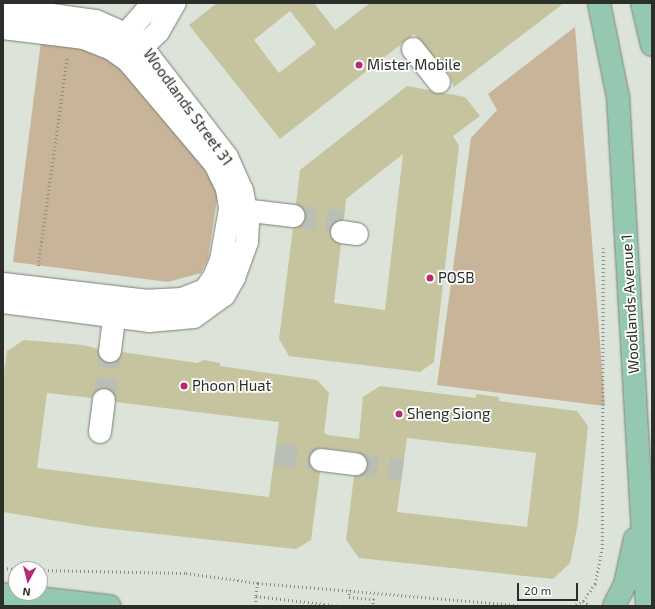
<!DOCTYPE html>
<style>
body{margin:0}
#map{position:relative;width:655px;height:609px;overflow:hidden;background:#dce3d8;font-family:"Exo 2",sans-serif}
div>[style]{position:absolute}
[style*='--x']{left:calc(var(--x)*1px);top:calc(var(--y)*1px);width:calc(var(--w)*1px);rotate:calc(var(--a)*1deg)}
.green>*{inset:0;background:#c8b599}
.building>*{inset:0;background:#c6c49e}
.minor-tunnel>*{height:22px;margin-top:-11px;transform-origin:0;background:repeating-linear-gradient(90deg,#b9bfb5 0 22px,transparent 0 33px)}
.path>*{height:2.5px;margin-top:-1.25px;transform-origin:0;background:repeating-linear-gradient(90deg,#878c84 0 1px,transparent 0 4px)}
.roads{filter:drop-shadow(0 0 1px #797f75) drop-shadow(0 0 1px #797f75)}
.minor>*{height:22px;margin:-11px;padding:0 11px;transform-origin:11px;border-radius:11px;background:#fff}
.major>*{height:22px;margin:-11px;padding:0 11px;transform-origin:11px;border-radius:11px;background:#94c8b0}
.dots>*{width:11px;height:11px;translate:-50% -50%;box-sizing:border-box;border:2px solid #fff;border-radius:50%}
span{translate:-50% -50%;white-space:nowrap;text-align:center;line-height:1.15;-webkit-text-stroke:3.5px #fff;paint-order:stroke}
.poi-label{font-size:15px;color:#2b2e29}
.left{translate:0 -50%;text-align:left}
.street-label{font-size:15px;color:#2b2e29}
.frame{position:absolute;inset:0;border:4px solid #2b2e29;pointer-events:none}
.north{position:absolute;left:8px;top:561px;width:40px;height:40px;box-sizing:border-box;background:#fff;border:1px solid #aaaba9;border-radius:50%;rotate:187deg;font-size:11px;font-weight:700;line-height:16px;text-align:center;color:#2b2e29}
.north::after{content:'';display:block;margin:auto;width:14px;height:18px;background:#b22d73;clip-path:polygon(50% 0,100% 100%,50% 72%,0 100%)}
.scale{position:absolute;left:517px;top:583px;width:61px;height:18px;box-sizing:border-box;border:2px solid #2b2e29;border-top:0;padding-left:5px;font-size:12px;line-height:14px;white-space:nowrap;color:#2b2e29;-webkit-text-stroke:3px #fff;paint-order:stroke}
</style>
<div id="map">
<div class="green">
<div style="clip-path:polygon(575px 27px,605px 406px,437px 385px,471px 138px,497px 110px,488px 94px)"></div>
<div style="clip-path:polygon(41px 41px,93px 48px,116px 57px,219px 186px,208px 259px,201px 273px,168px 282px,13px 262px)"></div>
</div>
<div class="building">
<div style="clip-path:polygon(evenodd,217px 3px,314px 3px,335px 30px,370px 3px,564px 3px,454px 87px,449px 74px,414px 34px,280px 139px,189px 25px,217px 3px,290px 11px,316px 44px,279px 73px,254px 40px,290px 11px)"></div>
<div style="clip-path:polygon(evenodd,407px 86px,465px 97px,480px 116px,453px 136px,459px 146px,434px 362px,420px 372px,289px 356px,279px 339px,293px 228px,299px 227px,306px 218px,305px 211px,296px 204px,300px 170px,407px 86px,403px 154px,385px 310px,334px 303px,341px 244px,331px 237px,332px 225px,344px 220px,346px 199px,403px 154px)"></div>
<div style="clip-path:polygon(evenodd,24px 340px,83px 345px,98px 349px,99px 356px,108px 363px,115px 362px,122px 352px,197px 363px,204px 360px,220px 363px,220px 366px,317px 380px,329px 393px,324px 433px,328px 435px,359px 439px,363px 397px,380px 386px,476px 398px,476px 394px,499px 397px,499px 401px,577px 411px,588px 426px,578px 523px,570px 563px,553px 579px,359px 558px,346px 540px,354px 476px,366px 472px,368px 459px,357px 452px,322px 448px,316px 449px,309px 458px,310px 465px,320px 472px,311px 540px,296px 549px,94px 527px,3px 512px,3px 379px,7px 351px,24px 340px,105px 388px,112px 390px,116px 402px,279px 422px,269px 497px,37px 468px,47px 393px,92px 398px,94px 392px,105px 388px,24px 340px,407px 438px,536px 453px,527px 527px,397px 512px,407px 438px)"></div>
</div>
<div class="minor-tunnel">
<div style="--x:294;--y:216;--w:49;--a:7"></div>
<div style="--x:104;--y:400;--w:49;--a:-83"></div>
<div style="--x:275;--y:454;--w:46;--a:7.4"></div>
<div style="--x:356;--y:464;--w:47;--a:7.3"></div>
</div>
<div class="path">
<div style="--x:38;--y:266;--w:211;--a:-82.1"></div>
<div style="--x:3;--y:568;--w:13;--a:4"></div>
<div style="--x:40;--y:570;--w:146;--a:1.2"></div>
<div style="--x:186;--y:573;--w:73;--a:7.9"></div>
<div style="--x:258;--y:583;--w:270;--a:4.9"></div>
<div style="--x:258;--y:583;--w:13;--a:99"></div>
<div style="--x:256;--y:596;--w:84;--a:6.9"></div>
<div style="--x:350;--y:590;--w:7;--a:98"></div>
<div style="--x:349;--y:597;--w:25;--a:5"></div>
<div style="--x:374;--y:599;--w:7;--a:98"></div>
<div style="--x:583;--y:601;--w:9;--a:36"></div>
<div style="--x:255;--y:606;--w:10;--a:-84"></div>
<div style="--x:572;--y:606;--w:12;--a:-24"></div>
<div style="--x:583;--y:601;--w:21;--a:-55"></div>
<div style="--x:595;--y:584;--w:36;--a:-79"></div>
<div style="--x:602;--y:549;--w:301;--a:-89.8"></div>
</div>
<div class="roads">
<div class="minor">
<div style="--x:3;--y:8;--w:94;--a:8"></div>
<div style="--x:96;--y:21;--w:43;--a:23.6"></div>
<div style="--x:135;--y:38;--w:150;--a:52.3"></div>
<div style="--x:227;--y:157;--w:36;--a:66"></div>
<div style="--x:242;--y:190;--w:33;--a:79"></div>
<div style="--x:248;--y:222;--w:20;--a:93"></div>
<div style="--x:247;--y:242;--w:38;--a:110"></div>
<div style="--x:234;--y:278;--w:20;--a:120"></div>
<div style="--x:224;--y:295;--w:37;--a:144"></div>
<div style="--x:194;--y:317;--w:45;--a:174.9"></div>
<div style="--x:149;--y:321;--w:147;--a:-172.6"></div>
<div style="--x:3;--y:28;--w:82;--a:7"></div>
<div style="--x:84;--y:38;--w:31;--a:22"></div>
<div style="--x:113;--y:50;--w:19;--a:36"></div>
<div style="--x:128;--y:61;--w:135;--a:49.8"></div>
<div style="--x:215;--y:164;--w:28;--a:64"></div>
<div style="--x:227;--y:189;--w:20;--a:81"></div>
<div style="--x:230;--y:209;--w:52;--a:100"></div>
<div style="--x:221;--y:260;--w:18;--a:112"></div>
<div style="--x:214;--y:277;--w:16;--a:125"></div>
<div style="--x:205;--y:290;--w:25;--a:159"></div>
<div style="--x:182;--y:299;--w:34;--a:177"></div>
<div style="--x:148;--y:301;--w:146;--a:-173.3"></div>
<div style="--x:117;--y:44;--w:44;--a:-48.7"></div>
<div style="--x:146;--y:11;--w:25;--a:-18"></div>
<div style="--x:413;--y:49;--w:42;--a:51.8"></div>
<div style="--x:133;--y:56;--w:35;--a:-44"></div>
<div style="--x:158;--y:32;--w:34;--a:-60"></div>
<div style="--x:234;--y:209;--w:60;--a:6.7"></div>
<div style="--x:342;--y:232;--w:15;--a:8"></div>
<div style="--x:110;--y:351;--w:48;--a:-82.9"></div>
<div style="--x:100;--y:432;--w:32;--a:-83"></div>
<div style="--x:321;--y:460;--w:35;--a:7"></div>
</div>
<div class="major">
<div style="--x:599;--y:3;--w:96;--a:78.6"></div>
<div style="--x:618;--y:97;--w:510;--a:86.74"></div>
<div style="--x:642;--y:3;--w:43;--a:76.6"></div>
<div style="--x:3;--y:594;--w:107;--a:6.5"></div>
<div style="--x:614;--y:606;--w:25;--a:-63"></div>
<div style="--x:625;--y:584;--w:46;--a:-77.5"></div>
</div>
</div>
<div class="dots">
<div style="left:359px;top:65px;background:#b22d73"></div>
<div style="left:430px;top:278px;background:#b22d73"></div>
<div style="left:184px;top:386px;background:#b22d73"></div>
<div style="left:399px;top:414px;background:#b22d73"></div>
</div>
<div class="poi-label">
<span class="left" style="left:367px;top:65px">Mister Mobile</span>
<span class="left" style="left:438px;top:278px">POSB</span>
<span class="left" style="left:192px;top:386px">Phoon Huat</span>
<span class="left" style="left:407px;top:414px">Sheng Siong</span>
</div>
<div class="street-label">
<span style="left:188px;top:107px;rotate:54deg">Woodlands Street 31</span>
<span style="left:630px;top:304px;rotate:-93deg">Woodlands Avenue 1</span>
</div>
<div class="frame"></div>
<div class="north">N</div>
<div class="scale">20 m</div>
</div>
